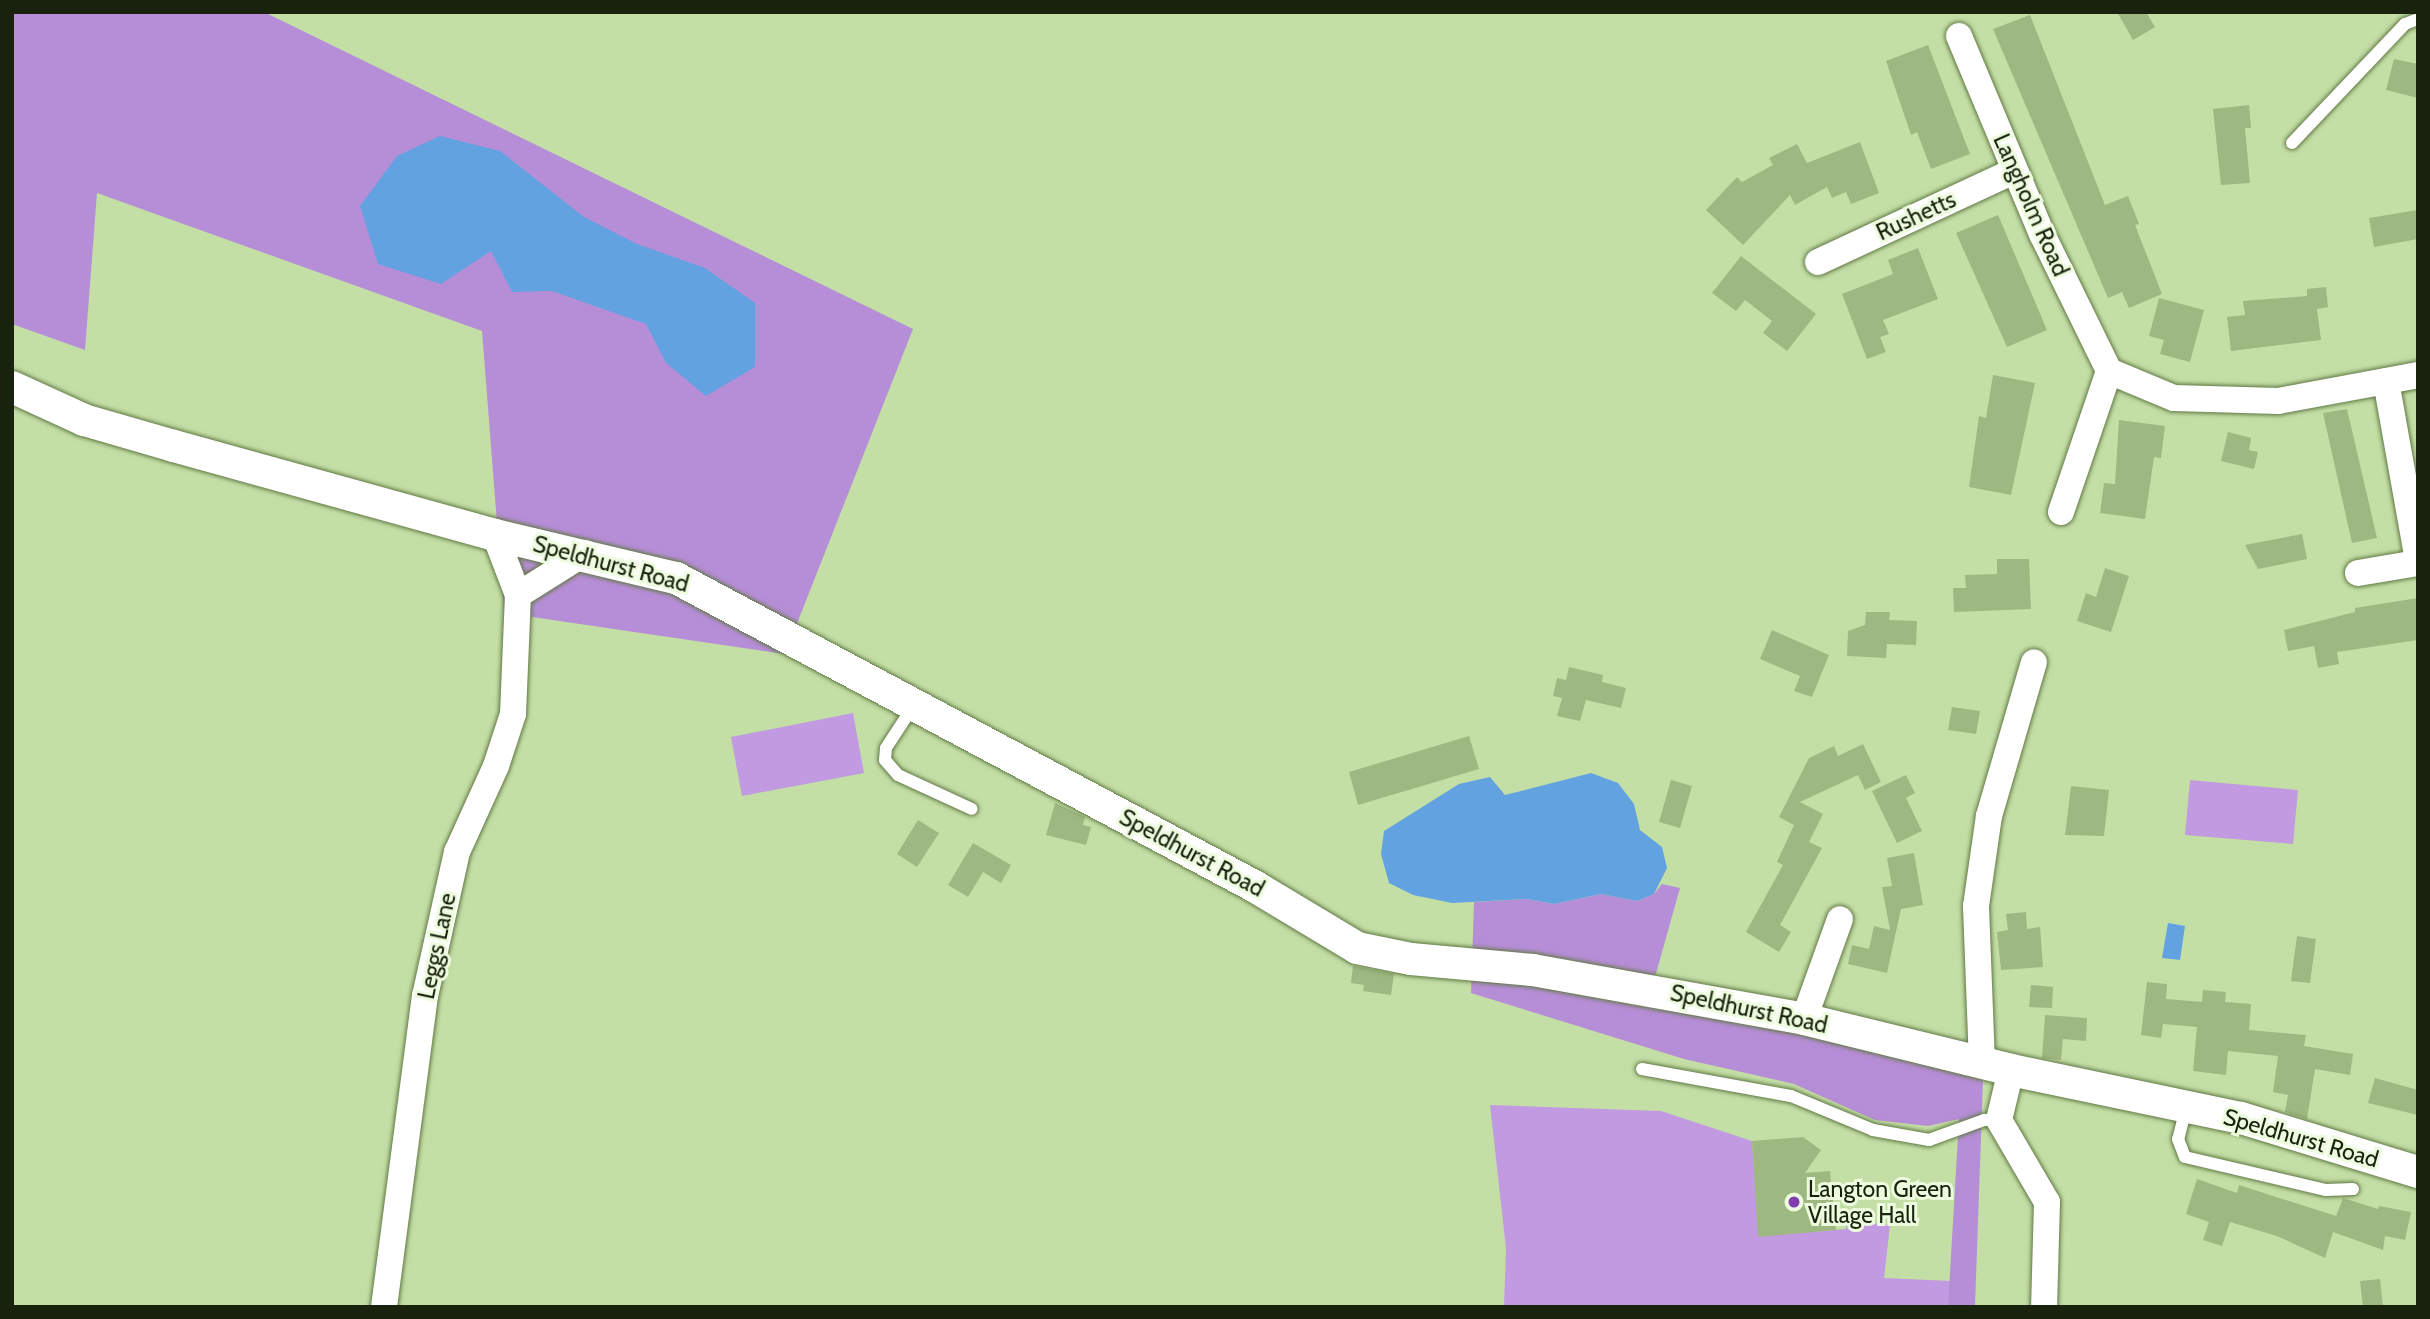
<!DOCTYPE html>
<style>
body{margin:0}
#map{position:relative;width:2430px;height:1319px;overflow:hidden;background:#c4dfa6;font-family:Cabin,sans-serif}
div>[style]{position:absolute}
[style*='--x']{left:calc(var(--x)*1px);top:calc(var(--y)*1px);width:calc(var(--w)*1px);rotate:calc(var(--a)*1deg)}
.green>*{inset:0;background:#c19ae1}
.forest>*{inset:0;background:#b68ed7}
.water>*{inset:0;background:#62a2e0}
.building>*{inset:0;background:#9eb881}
.roads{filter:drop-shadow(0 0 2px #627945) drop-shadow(0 0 2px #627945)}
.service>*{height:12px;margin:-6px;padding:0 6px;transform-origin:6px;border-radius:6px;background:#fff}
.minor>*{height:26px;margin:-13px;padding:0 13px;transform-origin:13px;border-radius:13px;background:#fff}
.tertiary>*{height:32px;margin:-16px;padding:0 16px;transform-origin:16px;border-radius:16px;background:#fff}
.dots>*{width:19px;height:19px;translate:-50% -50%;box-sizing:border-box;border:4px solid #edfbde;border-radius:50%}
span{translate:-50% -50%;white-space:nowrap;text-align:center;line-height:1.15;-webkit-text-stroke:6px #edfbde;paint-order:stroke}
.street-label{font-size:23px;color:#19220d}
.poi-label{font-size:23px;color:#19220d}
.left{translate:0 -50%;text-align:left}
.frame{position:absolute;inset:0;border:14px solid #19220d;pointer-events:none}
</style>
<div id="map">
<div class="green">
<div style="clip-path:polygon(853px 713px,864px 773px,742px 796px,731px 737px)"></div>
<div style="clip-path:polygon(2190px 780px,2298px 790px,2293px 844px,2185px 835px)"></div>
<div style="clip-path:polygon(1490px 1105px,1661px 1111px,1752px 1141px,1759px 1236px,1846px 1229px,1846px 1220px,1890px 1225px,1884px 1278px,1951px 1281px,1948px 1307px,1504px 1307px,1506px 1249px)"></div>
</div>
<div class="forest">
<div style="clip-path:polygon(12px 12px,264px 12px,913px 329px,785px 654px,504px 613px,482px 331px,97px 193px,85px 350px,12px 324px)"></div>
<div style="clip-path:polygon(1662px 884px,1680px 888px,1648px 1002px,1800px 1030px,1983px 1080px,1975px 1307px,1948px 1307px,1959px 1119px,1928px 1126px,1875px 1120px,1794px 1084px,1684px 1059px,1471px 993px,1474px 902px,1527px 899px,1554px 904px,1601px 894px,1637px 901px,1654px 894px)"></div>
</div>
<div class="water">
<div style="clip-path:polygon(440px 136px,500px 151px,584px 217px,637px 244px,705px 268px,755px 303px,755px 367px,706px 396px,666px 363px,646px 324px,552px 291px,512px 292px,491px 251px,441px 284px,378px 264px,360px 206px,397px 156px)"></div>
<div style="clip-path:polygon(1591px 773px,1618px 783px,1634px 804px,1640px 830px,1662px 847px,1667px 868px,1654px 894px,1637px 901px,1601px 894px,1554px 904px,1527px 899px,1452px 903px,1413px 895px,1389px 883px,1381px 854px,1384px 831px,1459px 784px,1490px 777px,1505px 795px)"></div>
<div style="clip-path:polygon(2168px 923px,2185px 926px,2180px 960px,2162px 958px)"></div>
</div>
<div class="building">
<div style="clip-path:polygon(2117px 12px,2146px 12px,2155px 27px,2133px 40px)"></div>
<div style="clip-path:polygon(2030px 15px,2105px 205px,2128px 196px,2139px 224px,2135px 225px,2162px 294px,2129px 308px,2122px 292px,2108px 298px,1993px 29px)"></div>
<div style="clip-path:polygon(1928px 45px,1970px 154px,1931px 169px,1917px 132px,1911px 135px,1886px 61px)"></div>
<div style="clip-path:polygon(2394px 59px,2418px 64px,2418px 98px,2386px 90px)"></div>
<div style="clip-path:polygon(2249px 105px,2251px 128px,2245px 128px,2250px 183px,2221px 185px,2213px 109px)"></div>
<div style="clip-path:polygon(1860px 142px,1879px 193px,1851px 204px,1846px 192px,1832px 198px,1827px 187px,1795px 205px,1790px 195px,1743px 245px,1706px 210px,1737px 177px,1742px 182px,1773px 165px,1769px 158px,1797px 144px,1807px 163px)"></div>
<div style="clip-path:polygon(2418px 210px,2418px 239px,2374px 247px,2369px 218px)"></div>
<div style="clip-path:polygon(1998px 215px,2047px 330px,2007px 347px,1956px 233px)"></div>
<div style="clip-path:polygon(1918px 248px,1938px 299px,1883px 320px,1889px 334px,1880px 337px,1886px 352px,1867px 359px,1842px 294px,1893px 274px,1888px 260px)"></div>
<div style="clip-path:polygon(1741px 256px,1816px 314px,1787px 351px,1763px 333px,1772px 321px,1745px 300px,1736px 311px,1712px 293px)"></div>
<div style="clip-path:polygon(2326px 287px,2328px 307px,2317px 309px,2321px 340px,2231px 351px,2227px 317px,2245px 315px,2243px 301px,2307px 296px,2307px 289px)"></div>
<div style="clip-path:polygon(2159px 298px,2204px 310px,2190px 362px,2160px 354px,2164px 340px,2149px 336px)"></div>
<div style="clip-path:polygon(1993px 375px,2035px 383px,2011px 495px,1969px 487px,1979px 416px,1986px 418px)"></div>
<div style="clip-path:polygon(2347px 409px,2377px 538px,2352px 543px,2323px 413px)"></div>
<div style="clip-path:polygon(2119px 420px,2165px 426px,2161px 458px,2154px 457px,2145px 519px,2100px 513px,2104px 483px,2115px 484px)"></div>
<div style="clip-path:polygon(2228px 432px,2251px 438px,2249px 450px,2258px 452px,2254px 469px,2221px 461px)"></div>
<div style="clip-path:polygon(2302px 534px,2307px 559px,2258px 569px,2245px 545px)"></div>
<div style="clip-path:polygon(1997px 559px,2029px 559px,2031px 609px,1954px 612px,1953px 588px,1966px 588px,1965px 575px,1997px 574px)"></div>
<div style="clip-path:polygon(2105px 568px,2129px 576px,2111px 632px,2077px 621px,2086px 593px,2096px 597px)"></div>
<div style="clip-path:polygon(2418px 598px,2418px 640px,2337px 652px,2339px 664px,2318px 668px,2314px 646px,2288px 651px,2284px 630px,2355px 612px,2355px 608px)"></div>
<div style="clip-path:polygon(1866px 612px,1890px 612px,1889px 620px,1917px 621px,1916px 645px,1887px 644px,1886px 658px,1847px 656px,1848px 631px,1865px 625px)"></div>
<div style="clip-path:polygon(1772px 630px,1829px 655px,1812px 697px,1794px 691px,1800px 676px,1760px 659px)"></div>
<div style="clip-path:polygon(1569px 667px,1603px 675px,1602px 682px,1626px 688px,1621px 708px,1586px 700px,1580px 721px,1557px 716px,1562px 698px,1553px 696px,1557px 678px,1566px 680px)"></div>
<div style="clip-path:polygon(1952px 707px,1980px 711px,1976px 734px,1948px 730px)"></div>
<div style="clip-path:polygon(1469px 736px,1479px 769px,1358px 805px,1349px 772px)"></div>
<div style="clip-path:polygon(1863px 744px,1881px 782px,1865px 790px,1858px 775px,1800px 802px,1823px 814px,1809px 842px,1822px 848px,1780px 925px,1791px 932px,1779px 952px,1746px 932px,1783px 865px,1777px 862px,1794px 825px,1779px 817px,1809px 758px,1834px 746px,1838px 756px)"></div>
<div style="clip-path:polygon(1906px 775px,1915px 793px,1906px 798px,1922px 831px,1897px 843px,1872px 791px)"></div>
<div style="clip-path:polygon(1671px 780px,1692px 786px,1680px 828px,1659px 822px)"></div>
<div style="clip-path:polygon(2071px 786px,2109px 790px,2104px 836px,2065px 835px)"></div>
<div style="clip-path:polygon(1055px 803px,1085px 817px,1083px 825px,1091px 827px,1086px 845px,1046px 835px)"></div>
<div style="clip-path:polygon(918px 820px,939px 833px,917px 867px,897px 854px)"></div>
<div style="clip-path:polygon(973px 843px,1011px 865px,1001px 883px,983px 872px,968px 897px,948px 885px)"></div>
<div style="clip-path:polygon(1914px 853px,1923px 905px,1901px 909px,1887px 973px,1848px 964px,1852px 945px,1869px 949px,1874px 926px,1890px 930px,1882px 887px,1892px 886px,1887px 858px)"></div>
<div style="clip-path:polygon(2026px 912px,2027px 929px,2040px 927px,2043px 967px,2001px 970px,1997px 932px,2008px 930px,2006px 914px)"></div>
<div style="clip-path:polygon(2297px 936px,2316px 939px,2310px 983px,2291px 981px)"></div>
<div style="clip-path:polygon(1353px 966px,1394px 974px,1391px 995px,1363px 991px,1364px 985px,1351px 983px)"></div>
<div style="clip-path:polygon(2147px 982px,2167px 984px,2166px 999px,2202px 1002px,2203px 990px,2226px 992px,2225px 1002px,2251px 1004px,2249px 1030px,2306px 1035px,2304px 1046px,2353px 1054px,2350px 1075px,2315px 1069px,2307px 1119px,2285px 1112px,2288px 1095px,2273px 1092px,2278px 1056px,2228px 1051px,2226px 1075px,2193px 1071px,2197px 1027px,2163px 1024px,2161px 1038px,2141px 1035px)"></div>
<div style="clip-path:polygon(2031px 985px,2053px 987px,2052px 1008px,2029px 1007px)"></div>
<div style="clip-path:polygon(2045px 1015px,2087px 1018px,2086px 1041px,2063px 1039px,2061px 1060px,2042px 1058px)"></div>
<div style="clip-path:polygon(2375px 1078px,2418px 1090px,2418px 1115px,2368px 1103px)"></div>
<div style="clip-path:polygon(1803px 1137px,1821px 1150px,1805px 1173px,1830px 1171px,1836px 1230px,1758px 1237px,1752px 1141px)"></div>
<div style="clip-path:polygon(2197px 1179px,2237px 1193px,2239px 1185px,2336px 1216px,2343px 1198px,2378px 1209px,2379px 1206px,2411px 1212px,2405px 1240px,2385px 1236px,2383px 1250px,2333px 1232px,2325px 1258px,2277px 1236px,2230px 1222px,2222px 1246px,2203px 1240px,2209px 1222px,2186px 1214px)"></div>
<div style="clip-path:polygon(2380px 1279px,2383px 1307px,2363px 1307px,2360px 1281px)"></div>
</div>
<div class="roads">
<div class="service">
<div style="--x:2292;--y:143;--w:164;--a:-46.5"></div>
<div style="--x:2405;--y:24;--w:14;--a:-21"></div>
<div style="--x:914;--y:705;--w:51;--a:123.1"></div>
<div style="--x:886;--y:748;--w:12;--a:95"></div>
<div style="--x:885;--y:760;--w:20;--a:49"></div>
<div style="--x:898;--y:775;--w:81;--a:24.7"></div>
<div style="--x:1642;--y:1069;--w:151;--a:10.3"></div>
<div style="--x:1791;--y:1096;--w:89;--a:22.5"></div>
<div style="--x:1873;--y:1130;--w:57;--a:10.1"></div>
<div style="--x:1929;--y:1140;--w:59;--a:-20"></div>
<div style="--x:1984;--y:1120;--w:15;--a:0"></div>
<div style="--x:2186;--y:1108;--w:32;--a:104"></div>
<div style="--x:2178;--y:1139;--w:19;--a:69"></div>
<div style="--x:2185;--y:1157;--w:145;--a:13.2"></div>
<div style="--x:2326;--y:1190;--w:27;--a:-2"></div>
</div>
<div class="minor">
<div style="--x:1959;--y:36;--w:215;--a:67.3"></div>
<div style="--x:2042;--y:234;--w:153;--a:63.9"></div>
<div style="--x:2109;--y:371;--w:70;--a:22.6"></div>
<div style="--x:2174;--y:398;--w:104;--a:1.7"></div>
<div style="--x:2278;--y:401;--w:142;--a:-10.5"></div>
<div style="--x:1818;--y:262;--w:216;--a:-24.9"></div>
<div style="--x:2386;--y:381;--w:183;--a:79.9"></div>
<div style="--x:2061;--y:512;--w:149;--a:-71.2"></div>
<div style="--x:2358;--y:573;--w:61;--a:-9.5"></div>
<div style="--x:518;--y:595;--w:79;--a:-32.1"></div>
<div style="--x:1804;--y:1019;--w:106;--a:-70.2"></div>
<div style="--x:1982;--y:1063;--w:157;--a:-92.2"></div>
<div style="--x:1976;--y:906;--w:91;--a:-81.8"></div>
<div style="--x:1989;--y:816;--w:160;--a:-73.7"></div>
<div style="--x:2011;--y:1070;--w:51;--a:103.5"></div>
<div style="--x:1999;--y:1120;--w:95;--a:59.7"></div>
<div style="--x:2047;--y:1202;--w:105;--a:91.6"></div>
<div style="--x:384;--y:1307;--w:314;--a:-82.5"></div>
<div style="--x:425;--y:996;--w:148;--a:-77.5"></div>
<div style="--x:457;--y:852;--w:94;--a:-65.6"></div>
<div style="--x:496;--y:766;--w:55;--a:-71.9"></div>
<div style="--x:513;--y:714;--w:119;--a:-87.6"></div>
<div style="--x:518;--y:595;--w:64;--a:-111"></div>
</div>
<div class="tertiary">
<div style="--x:12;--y:387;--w:79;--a:24.6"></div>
<div style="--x:84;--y:420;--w:94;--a:16.1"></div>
<div style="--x:174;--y:446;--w:333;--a:15.5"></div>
<div style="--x:495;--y:535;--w:186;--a:13.4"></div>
<div style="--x:676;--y:578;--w:655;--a:28.05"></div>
<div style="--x:1254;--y:886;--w:120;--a:31"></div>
<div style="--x:1357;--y:948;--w:55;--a:11.5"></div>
<div style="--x:1411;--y:959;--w:122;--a:5.2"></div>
<div style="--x:1533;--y:970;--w:275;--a:10.2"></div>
<div style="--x:1804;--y:1019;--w:213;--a:13.8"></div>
<div style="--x:2011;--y:1070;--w:235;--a:11.8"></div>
<div style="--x:2241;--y:1118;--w:185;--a:17"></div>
</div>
</div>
<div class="dots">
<div style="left:1794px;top:1202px;background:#823db0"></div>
</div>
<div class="street-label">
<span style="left:2031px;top:205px;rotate:66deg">Langholm Road</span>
<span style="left:1916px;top:216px;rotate:-25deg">Rushetts</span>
<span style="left:611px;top:564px;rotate:15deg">Speldhurst Road</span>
<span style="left:1192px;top:853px;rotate:28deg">Speldhurst Road</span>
<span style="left:437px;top:946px;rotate:-78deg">Leggs Lane</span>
<span style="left:1749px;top:1009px;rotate:12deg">Speldhurst Road</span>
<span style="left:2301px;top:1138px;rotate:16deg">Speldhurst Road</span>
</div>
<div class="poi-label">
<span class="left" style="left:1808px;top:1202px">Langton Green<br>Village Hall</span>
</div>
<div class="frame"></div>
</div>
